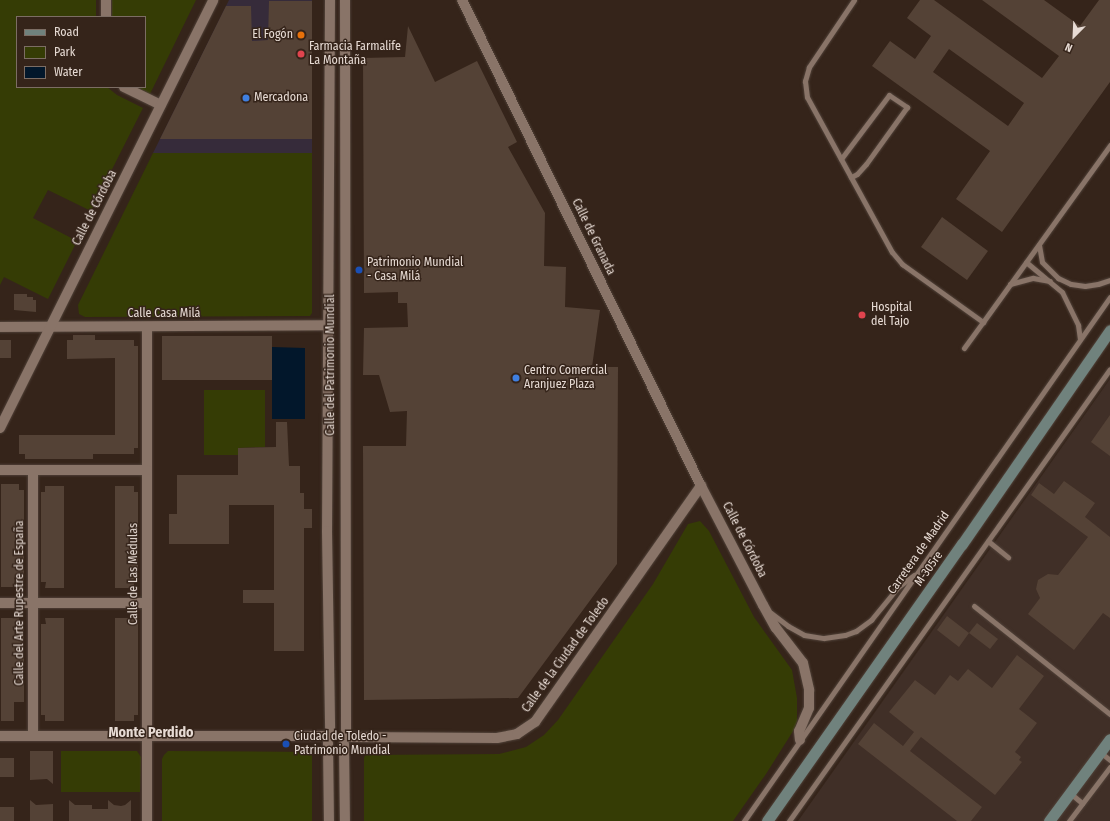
<!DOCTYPE html>
<meta charset="utf-8">
<style>
body{margin:0}
#map{position:relative;width:1110px;height:821px;overflow:hidden;background:#35241a;font-family:"Fira Sans Condensed",sans-serif}
div>[style]{position:absolute}
[style*='--x']{left:calc(var(--x)*1px);top:calc(var(--y)*1px);width:calc(var(--w)*1px);rotate:calc(var(--a)*1deg)}
.commercial>*{inset:0;background:#362b3a}
.industrial>*{inset:0;background:#402f27}
.green>*{inset:0;background:#353c05}
.water>*{inset:0;background:#02172b}
.building>*{inset:0;background:#544236}
.roads{filter:drop-shadow(0 0 1px #51433a) drop-shadow(0 0 1px #51433a)}
.service>*{height:5px;margin:-2.5px;padding:0 2.5px;transform-origin:2.5px;border-radius:2.5px;background:#897468}
.minor>*{height:10px;margin:-5px;padding:0 5px;transform-origin:5px;border-radius:5px;background:#897468}
.secondary>*{height:11px;margin:-5.5px;padding:0 5.5px;transform-origin:5.5px;border-radius:5.5px;background:#70827d}
.dots>*{width:11px;height:11px;translate:-50% -50%;box-sizing:border-box;border:2px solid #35241a;border-radius:50%}
span{translate:-50% -50%;white-space:nowrap;text-align:center;line-height:1.15;-webkit-text-stroke:3px #35241a;paint-order:stroke}
.poi-label{font-size:12px;color:#e7dbd4}
.right{translate:-100% -50%;text-align:right}
.left{translate:0 -50%;text-align:left}
.street-label{font-size:12px;color:#e7dbd4}
.quarter-label{font-size:14px;color:#e7dbd4;font-weight:700}
.legend{position:absolute;left:16px;top:16px;width:130px;height:72px;box-sizing:border-box;background:#35241a;border:1px solid #7c6d64;margin:0;padding:5px 7px;list-style:none;font-size:12px;color:#e7dbd4}
.legend li{display:flex;align-items:center;gap:8px;height:20px}
.legend b{width:20px;border:1px solid #7c6d64}
.north{position:absolute;left:1054px;top:16px;width:40px;height:40px;-webkit-text-stroke:3px #35241a;paint-order:stroke;rotate:204deg;font-size:11px;font-weight:700;line-height:16px;text-align:center;color:#e7dbd4}
.north::after{content:'';display:block;margin:auto;width:14px;height:18px;background:#e7dbd4;clip-path:polygon(50% 0,100% 100%,50% 72%,0 100%)}
</style>
<div id="map">
<div class="commercial">
<div style="clip-path:polygon(229px 0,312px 0,312px 153px,153px 153px)"></div>
</div>
<div class="industrial">
<div style="clip-path:polygon(1110px 379px,1110px 821px,798px 821px)"></div>
</div>
<div class="green">
<div style="clip-path:polygon(0 0,96px 0,96px 17px,17px 17px,17px 87px,107px 87px,117px 95px,143px 108px,91px 211px,48px 190px,33px 218px,77px 241px,48px 299px,4px 277px,0 285px)"></div>
<div style="clip-path:polygon(112px 0,196px 0,150px 94px,137px 87px,145px 87px,145px 17px,112px 17px)"></div>
<div style="clip-path:polygon(153px 153px,312px 153px,312px 313px,310px 316px,85px 317px,79px 314px,78px 305px)"></div>
<div style="clip-path:polygon(204px 390px,265px 390px,265px 447px,238px 448px,238px 455px,204px 455px)"></div>
<div style="clip-path:polygon(700px 521px,709px 531px,754px 617px,792px 670px,797px 698px,797px 721px,795px 728px,766px 774px,733px 821px,364px 821px,364px 758px,365px 755px,499px 754px,526px 747px,544px 735px,558px 720px,653px 584px,688px 524px)"></div>
<div style="clip-path:polygon(61px 751px,137px 751px,141px 757px,140px 792px,61px 792px)"></div>
<div style="clip-path:polygon(168px 751px,310px 752px,312px 754px,312px 821px,162px 821px,162px 759px,164px 755px)"></div>
</div>
<div class="water">
<div style="clip-path:polygon(272px 347px,305px 348px,305px 419px,272px 419px)"></div>
</div>
<div class="building">
<div style="clip-path:polygon(evenodd,920px 0,934px 0,1042px 78px,1059px 56px,982px 0,1044px 0,1080px 26px,1099px 0,1110px 0,1110px 82px,1002px 232px,956px 199px,990px 151px,872px 66px,890px 41px,915px 59px,931px 36px,907px 18px,920px 0,949px 49px,1024px 103px,1008px 126px,933px 72px,949px 49px)"></div>
<div style="clip-path:polygon(269px 1px,312px 1px,312px 139px,160px 139px,226px 6px,251px 6px,252px 41px,268px 40px)"></div>
<div style="clip-path:polygon(408px 26px,435px 82px,477px 61px,517px 142px,508px 147px,545px 213px,544px 266px,566px 267px,565px 307px,600px 310px,592px 367px,618px 367px,617px 564px,518px 698px,364px 700px,363px 446px,406px 446px,407px 411px,390px 412px,379px 375px,363px 375px,364px 328px,408px 327px,407px 303px,398px 303px,398px 292px,364px 293px,363px 58px,405px 57px)"></div>
<div style="clip-path:polygon(942px 217px,988px 251px,967px 280px,921px 247px)"></div>
<div style="clip-path:polygon(14px 294px,27px 294px,27px 297px,33px 297px,33px 300px,36px 300px,36px 312px,14px 310px)"></div>
<div style="clip-path:polygon(73px 335px,95px 335px,95px 340px,134px 340px,134px 346px,138px 346px,138px 448px,134px 448px,134px 454px,93px 454px,93px 459px,25px 459px,25px 454px,19px 454px,19px 435px,115px 435px,115px 358px,67px 359px,67px 340px,73px 340px)"></div>
<div style="clip-path:polygon(162px 336px,272px 336px,272px 380px,162px 380px)"></div>
<div style="clip-path:polygon(0 340px,11px 340px,11px 358px,0 358px)"></div>
<div style="clip-path:polygon(1110px 415px,1110px 456px,1091px 442px)"></div>
<div style="clip-path:polygon(276px 422px,287px 422px,289px 466px,300px 466px,300px 493px,304px 493px,304px 509px,312px 509px,312px 528px,304px 528px,304px 651px,274px 651px,274px 603px,243px 603px,243px 590px,274px 590px,274px 505px,229px 505px,229px 544px,169px 544px,169px 514px,177px 514px,177px 475px,238px 475px,238px 448px,276px 447px)"></div>
<div style="clip-path:polygon(1064px 481px,1095px 503px,1085px 517px,1110px 537px,1110px 618px,1103px 613px,1074px 650px,1028px 614px,1040px 598px,1036px 589px,1038px 580px,1048px 574px,1058px 575px,1088px 537px,1031px 495px,1039px 483px,1054px 494px)"></div>
<div style="clip-path:polygon(1px 484px,19px 484px,19px 490px,24px 490px,24px 581px,19px 581px,19px 587px,1px 587px)"></div>
<div style="clip-path:polygon(45px 486px,64px 486px,64px 588px,45px 588px,46px 582px,41px 582px,41px 492px,45px 492px)"></div>
<div style="clip-path:polygon(115px 486px,134px 486px,134px 492px,138px 492px,138px 582px,134px 582px,134px 588px,115px 588px)"></div>
<div style="clip-path:polygon(947px 616px,969px 633px,959px 647px,937px 630px)"></div>
<div style="clip-path:polygon(1px 618px,19px 618px,19px 624px,24px 624px,24px 702px,14px 702px,14px 721px,1px 721px)"></div>
<div style="clip-path:polygon(45px 618px,64px 618px,64px 721px,45px 721px,45px 715px,41px 715px,41px 624px,46px 624px)"></div>
<div style="clip-path:polygon(115px 618px,134px 618px,134px 624px,138px 624px,138px 715px,134px 715px,134px 721px,115px 721px)"></div>
<div style="clip-path:polygon(977px 623px,998px 639px,990px 649px,969px 633px)"></div>
<div style="clip-path:polygon(1017px 655px,1044px 676px,1019px 709px,1037px 723px,1015px 752px,1021px 757px,1019px 760px,1022px 762px,995px 795px,921px 737px,910px 751px,982px 807px,971px 821px,957px 821px,858px 744px,874px 723px,903px 746px,914px 732px,889px 712px,915px 680px,935px 695px,950px 675px,958px 681px,968px 669px,992px 688px)"></div>
<div style="clip-path:polygon(30px 751px,53px 751px,53px 784px,47px 779px,30px 780px)"></div>
<div style="clip-path:polygon(0 758px,14px 758px,14px 777px,0 777px)"></div>
<div style="clip-path:polygon(30px 800px,36px 805px,53px 804px,53px 821px,30px 821px)"></div>
<div style="clip-path:polygon(69px 800px,75px 805px,92px 805px,92px 809px,108px 809px,108px 800px,114px 805px,121px 806px,125px 805px,131px 800px,131px 821px,69px 821px)"></div>
<div style="clip-path:polygon(0 807px,14px 807px,14px 821px,0 821px)"></div>
</div>
<div class="roads">
<div class="service">
<div style="--x:854;--y:0;--w:81;--a:123.9"></div>
<div style="--x:809;--y:67;--w:15;--a:106"></div>
<div style="--x:805;--y:81;--w:16;--a:83"></div>
<div style="--x:807;--y:97;--w:177;--a:61.3"></div>
<div style="--x:892;--y:252;--w:16;--a:50"></div>
<div style="--x:902;--y:264;--w:100;--a:35.6"></div>
<div style="--x:983;--y:322;--w:218;--a:-54.3"></div>
<div style="--x:841;--y:159;--w:80;--a:-53.1"></div>
<div style="--x:889;--y:95;--w:22;--a:34"></div>
<div style="--x:907;--y:107;--w:70;--a:125.7"></div>
<div style="--x:866;--y:164;--w:13;--a:132"></div>
<div style="--x:857;--y:174;--w:7;--a:153"></div>
<div style="--x:1039;--y:245;--w:17;--a:80"></div>
<div style="--x:1042;--y:262;--w:23;--a:45"></div>
<div style="--x:1058;--y:278;--w:14;--a:25"></div>
<div style="--x:1071;--y:284;--w:14;--a:8"></div>
<div style="--x:1085;--y:286;--w:13;--a:-9"></div>
<div style="--x:1098;--y:284;--w:13;--a:-18"></div>
<div style="--x:1026;--y:262;--w:47;--a:39.8"></div>
<div style="--x:1062;--y:292;--w:37;--a:64"></div>
<div style="--x:1078;--y:325;--w:14;--a:82"></div>
<div style="--x:1010;--y:284;--w:24;--a:-15"></div>
<div style="--x:1033;--y:278;--w:17;--a:10"></div>
<div style="--x:964;--y:348;--w:32;--a:-54"></div>
<div style="--x:988;--y:541;--w:26;--a:39"></div>
<div style="--x:974;--y:606;--w:174;--a:38.5"></div>
<div style="--x:771;--y:613;--w:21;--a:37"></div>
<div style="--x:788;--y:626;--w:18;--a:29"></div>
<div style="--x:804;--y:635;--w:20;--a:9"></div>
<div style="--x:824;--y:638;--w:21;--a:-8"></div>
<div style="--x:845;--y:635;--w:12;--a:-20"></div>
<div style="--x:856;--y:631;--w:19;--a:-36"></div>
<div style="--x:871;--y:620;--w:43;--a:-50.7"></div>
<div style="--x:898;--y:587;--w:20;--a:-37"></div>
<div style="--x:1100;--y:752;--w:13;--a:39"></div>
<div style="--x:1070;--y:793;--w:16;--a:40"></div>
<div style="--x:744;--y:821;--w:639;--a:-55.07"></div>
<div style="--x:789;--y:821;--w:554;--a:-54.62"></div>
<div style="--x:1069;--y:821;--w:68;--a:-52.8"></div>
</div>
<div class="minor">
<div style="--x:106;--y:0;--w:17;--a:90"></div>
<div style="--x:330;--y:0;--w:531;--a:90.32"></div>
<div style="--x:327;--y:531;--w:197;--a:89.1"></div>
<div style="--x:345;--y:0;--w:730;--a:89.92"></div>
<div style="--x:462;--y:0;--w:542;--a:63.81"></div>
<div style="--x:701;--y:486;--w:134;--a:62.5"></div>
<div style="--x:763;--y:605;--w:26;--a:61"></div>
<div style="--x:776;--y:628;--w:44;--a:52.4"></div>
<div style="--x:803;--y:663;--w:28;--a:77"></div>
<div style="--x:809;--y:690;--w:18;--a:90"></div>
<div style="--x:809;--y:708;--w:25;--a:113"></div>
<div style="--x:799;--y:731;--w:9;--a:84"></div>
<div style="--x:124;--y:87;--w:41;--a:25.9"></div>
<div style="--x:0;--y:327;--w:328;--a:-0.3"></div>
<div style="--x:147;--y:327;--w:494;--a:90"></div>
<div style="--x:0;--y:428;--w:478;--a:-63.5"></div>
<div style="--x:0;--y:470;--w:147;--a:0"></div>
<div style="--x:0;--y:603;--w:147;--a:0"></div>
<div style="--x:0;--y:736;--w:326;--a:0"></div>
<div style="--x:33;--y:736;--w:266;--a:-90"></div>
<div style="--x:348;--y:737;--w:149;--a:0.4"></div>
<div style="--x:497;--y:738;--w:20;--a:-11"></div>
<div style="--x:517;--y:734;--w:22;--a:-34"></div>
<div style="--x:535;--y:722;--w:289;--a:-54.9"></div>
<div style="--x:328;--y:743;--w:78;--a:89.3"></div>
<div style="--x:344;--y:744;--w:77;--a:89.3"></div>
</div>
<div class="secondary">
<div style="--x:767;--y:821;--w:339;--a:-54.9"></div>
<div style="--x:962;--y:544;--w:260;--a:-55.3"></div>
<div style="--x:1049;--y:821;--w:102;--a:-53.4"></div>
</div>
</div>
<div class="dots">
<div style="left:301px;top:35px;background:#e8710a"></div>
<div style="left:301px;top:54px;background:#e0444e"></div>
<div style="left:246px;top:98px;background:#3f7fe0"></div>
<div style="left:359px;top:270px;background:#1a4fb4"></div>
<div style="left:862px;top:315px;background:#e0444e"></div>
<div style="left:516px;top:378px;background:#3f7fe0"></div>
<div style="left:286px;top:744px;background:#1a4fb4"></div>
</div>
<div class="poi-label">
<span class="right" style="left:293px;top:35px">El Fogón</span>
<span class="left" style="left:309px;top:54px">Farmacia Farmalife<br>La Montaña</span>
<span class="left" style="left:254px;top:98px">Mercadona</span>
<span class="left" style="left:367px;top:270px">Patrimonio Mundial<br>- Casa Milá</span>
<span class="left" style="left:871px;top:315px">Hospital<br>del Tajo</span>
<span class="left" style="left:524px;top:378px">Centro Comercial<br>Aranjuez Plaza</span>
<span class="left" style="left:294px;top:744px">Ciudad de Toledo -<br>Patrimonio Mundial</span>
</div>
<div class="street-label">
<span style="left:95px;top:208px;rotate:-63deg">Calle de Córdoba</span>
<span style="left:593px;top:237px;rotate:64deg">Calle de Granada</span>
<span style="left:164px;top:314px">Calle Casa Milá</span>
<span style="left:331px;top:365px;rotate:-90deg">Calle del Patrimonio Mundial</span>
<span style="left:744px;top:540px;rotate:63deg">Calle de Córdoba</span>
<span style="left:919px;top:553px;rotate:-55deg">Carretera de Madrid</span>
<span style="left:929px;top:569px;rotate:-55deg">M-305re</span>
<span style="left:134px;top:574px;rotate:-90deg">Calle de Las Médulas</span>
<span style="left:20px;top:603px;rotate:-90deg">Calle del Arte Rupestre de España</span>
<span style="left:566px;top:655px;rotate:-54deg">Calle de la Ciudad de Toledo</span>
</div>
<div class="quarter-label">
<span style="left:151px;top:733px">Monte Perdido</span>
</div>
<ul class="legend">
<li><b style="height:5px;background:#70827d"></b>Road</li>
<li><b style="height:11px;background:#353c05"></b>Park</li>
<li><b style="height:11px;background:#02172b"></b>Water</li>
</ul>
<div class="north">N</div>
</div>
